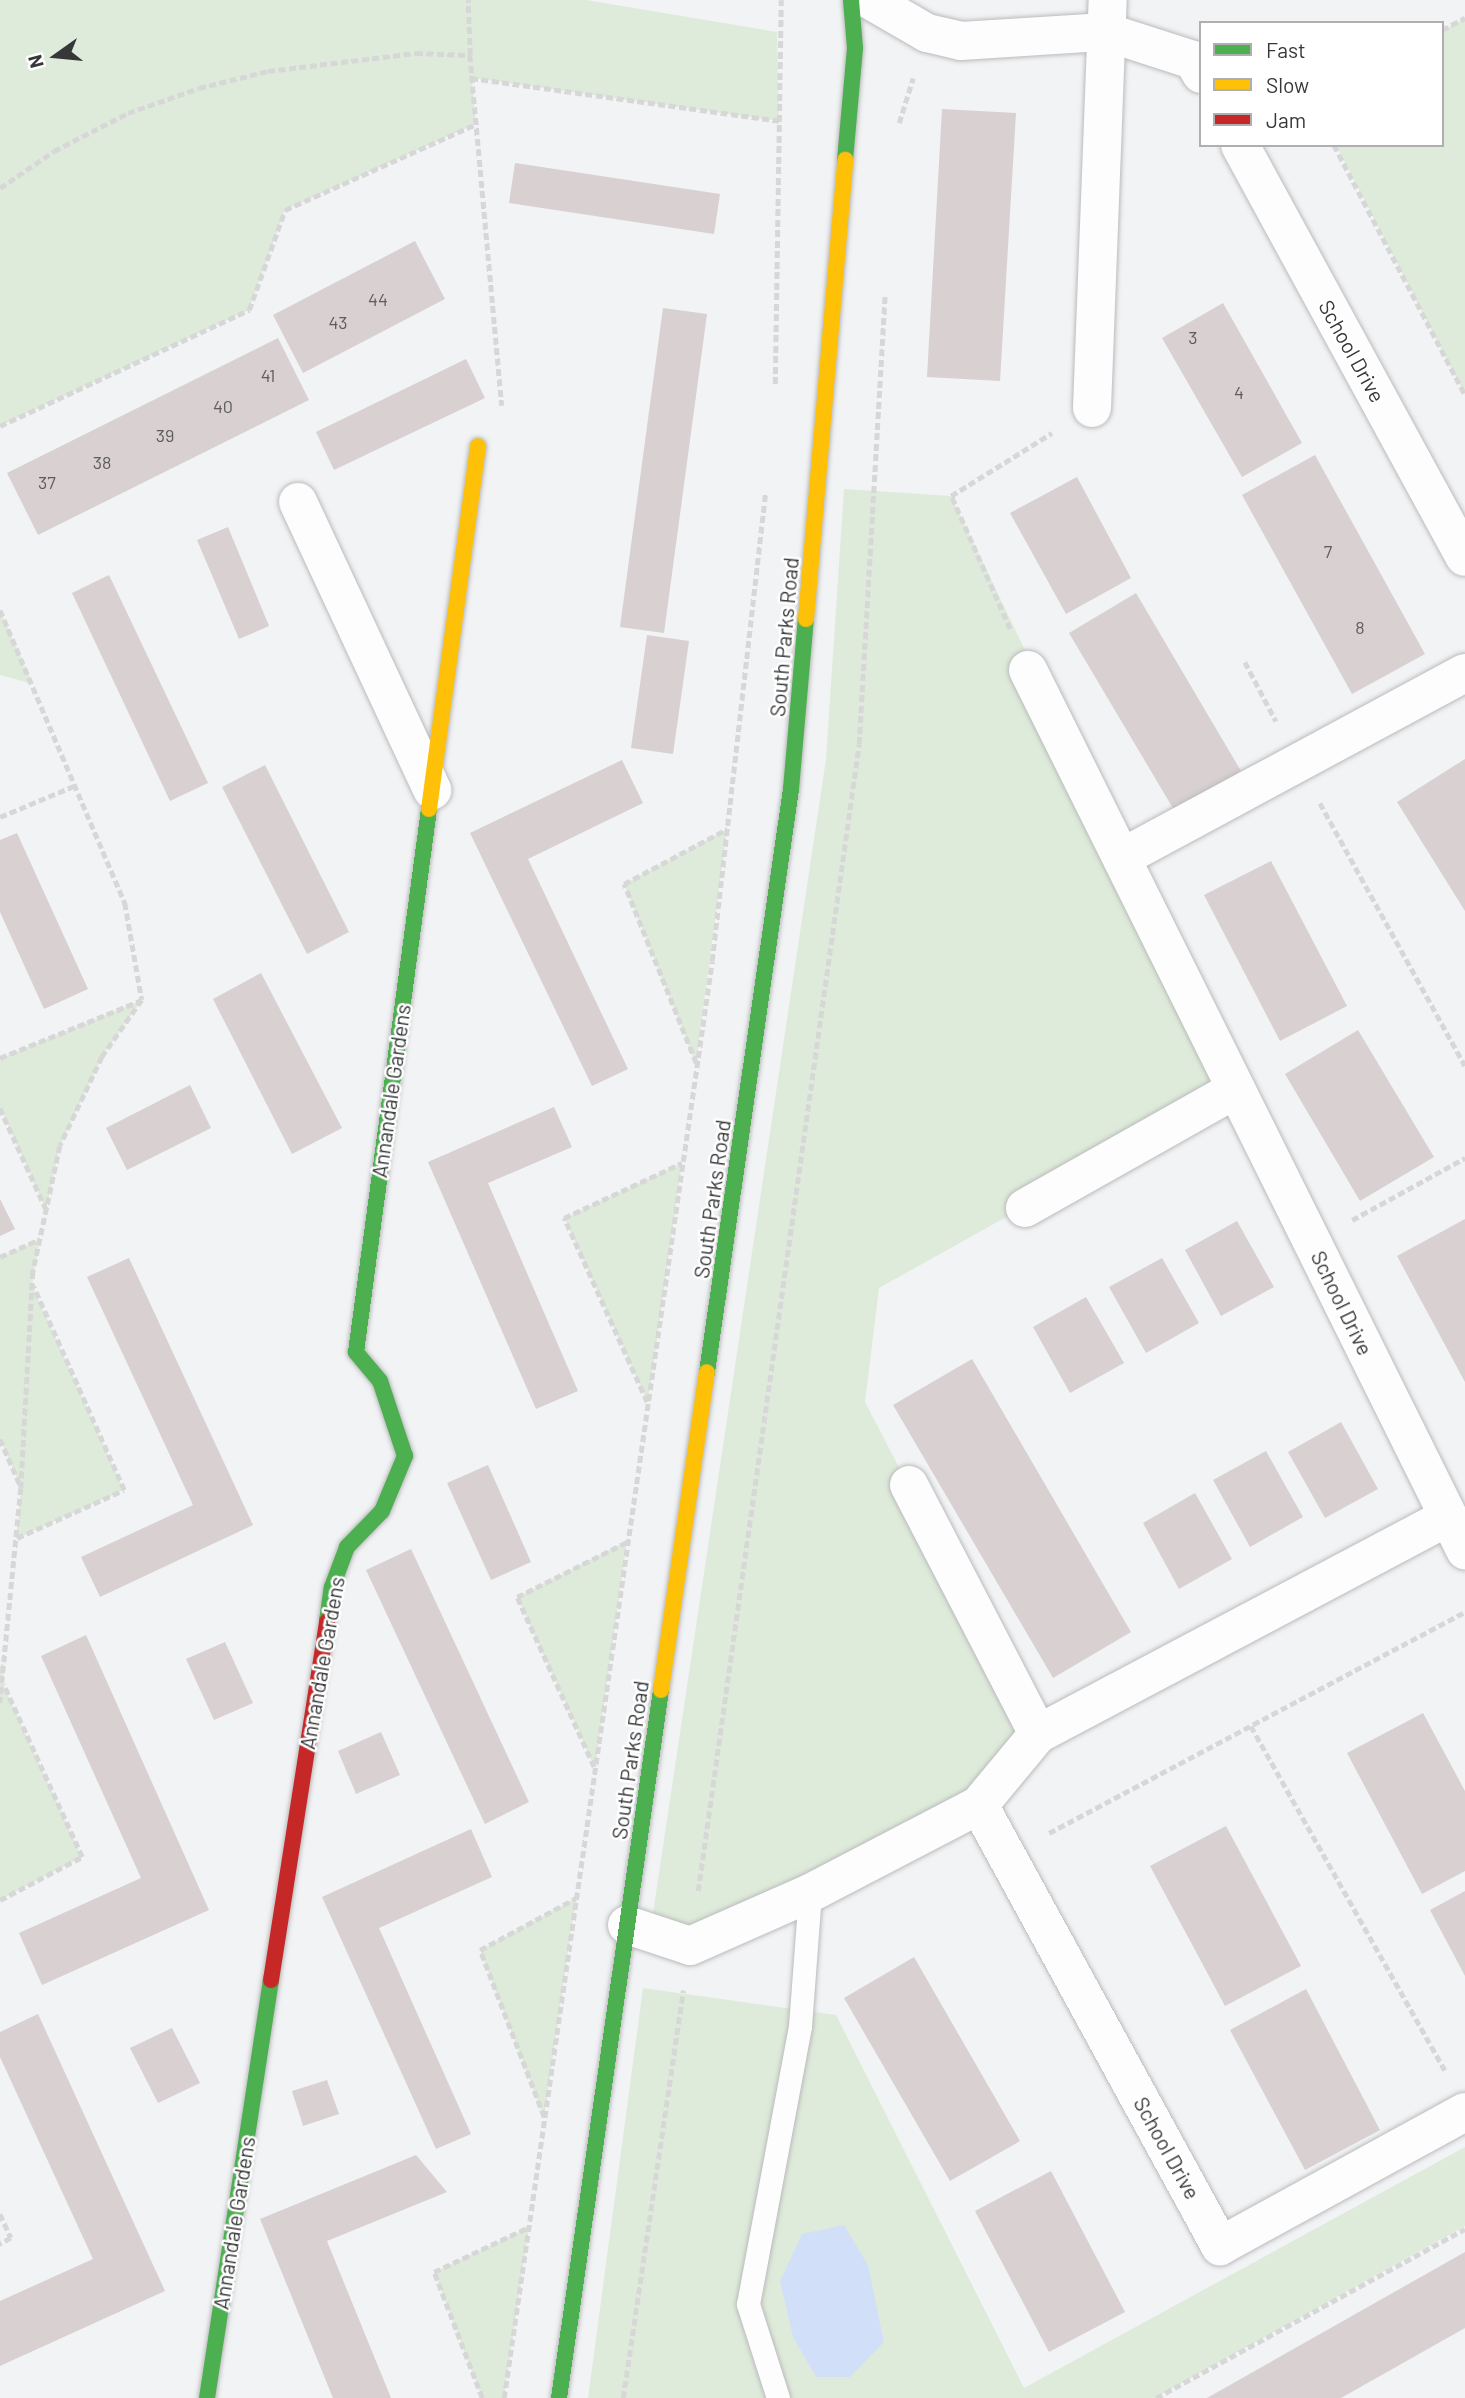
<!DOCTYPE html>
<style>
body{margin:0}
#map{position:relative;width:1465px;height:2398px;overflow:hidden;background:#f2f3f5;font-family:Barlow,sans-serif}
div>[style]{position:absolute}
[style*='--x']{left:calc(var(--x)*1px);top:calc(var(--y)*1px);width:calc(var(--w)*1px);rotate:calc(var(--a)*1deg)}
.green>*{inset:0;background:#deebda}
.water>*{inset:0;background:#d2dff8}
.building>*{inset:0;background:#d8d0d1}
.path>*{height:4.5px;margin-top:-2.25px;transform-origin:0;background:repeating-linear-gradient(90deg,#d7d7d8 0 7px,transparent 0 10.5px)}
.roads{filter:drop-shadow(0 0 2px #bbbbbd) drop-shadow(0 0 2px #bbbbbd)}
.lane>*{height:23px;margin:-11.5px;padding:0 11.5px;transform-origin:11.5px;border-radius:11.5px;background:#fdfdfe}
.street>*{height:38px;margin:-19px;padding:0 19px;transform-origin:19px;border-radius:19px;background:#fdfdfe}
.fast>*{height:16px;margin:-8px;padding:0 8px;transform-origin:8px;border-radius:8px;background:#4caf50}
.slow>*{height:16px;margin:-8px;padding:0 8px;transform-origin:8px;border-radius:8px;background:#ffc107}
.jam>*{height:16px;margin:-8px;padding:0 8px;transform-origin:8px;border-radius:8px;background:#c62828}
span{translate:-50% -50%;white-space:nowrap;text-align:center;line-height:1.15;-webkit-text-stroke:5px #fff;paint-order:stroke}
.number-label{font-size:18px;color:#5e5d5e}
.number-label span{-webkit-text-stroke-width:0}
.street-label{font-size:21px;color:#363738}
.legend{position:absolute;left:1199px;top:21px;width:245px;height:126px;box-sizing:border-box;background:#fff;border:2px solid #afafaf;margin:0;padding:9px 12px;list-style:none;font-size:21px;color:#363738}
.legend li{display:flex;align-items:center;gap:14px;height:35px}
.legend b{width:35px;border:2px solid #afafaf}
.north{position:absolute;left:21px;top:21px;width:70px;height:70px;-webkit-text-stroke:5px #fff;paint-order:stroke;rotate:255deg;font-size:19px;font-weight:700;line-height:28px;text-align:center;color:#363738}
.north::after{content:'';display:block;margin:auto;width:24px;height:32px;background:#363738;clip-path:polygon(50% 0,100% 100%,50% 72%,0 100%)}
</style>
<div id="map">
<div class="green">
<div style="clip-path:polygon(0 0,586px 0,777px 32px,779px 121px,472px 78px,476px 124px,285px 210px,249px 310px,0 426px)"></div>
<div style="clip-path:polygon(1465px 18px,1465px 395px,1336px 145px,1442px 145px,1442px 30px)"></div>
<div style="clip-path:polygon(844px 489px,951px 496px,1236px 1089px,879px 1288px,865px 1402px,1038px 1734px,979px 1805px,690px 1946px,650px 1933px,826px 759px)"></div>
<div style="clip-path:polygon(0 610px,33px 684px,0 675px)"></div>
<div style="clip-path:polygon(727px 829px,696px 1064px,624px 884px)"></div>
<div style="clip-path:polygon(142px 1000px,102px 1057px,60px 1146px,46px 1210px,0 1108px,0 1058px)"></div>
<div style="clip-path:polygon(682px 1163px,648px 1403px,564px 1218px)"></div>
<div style="clip-path:polygon(40px 1239px,32px 1285px,124px 1490px,16px 1539px,21px 1488px,0 1439px,0 1257px)"></div>
<div style="clip-path:polygon(627px 1541px,595px 1768px,517px 1597px)"></div>
<div style="clip-path:polygon(4px 1663px,3px 1684px,82px 1857px,0 1900px,0 1665px)"></div>
<div style="clip-path:polygon(576px 1898px,544px 2118px,480px 1950px)"></div>
<div style="clip-path:polygon(643px 1988px,836px 2015px,1024px 2388px,1465px 2147px,1465px 2226px,1155px 2398px,588px 2398px)"></div>
<div style="clip-path:polygon(529px 2227px,504px 2398px,482px 2398px,434px 2272px)"></div>
</div>
<div class="water">
<div style="clip-path:polygon(844px 2225px,868px 2265px,884px 2342px,850px 2377px,816px 2377px,793px 2337px,780px 2281px,802px 2234px)"></div>
</div>
<div class="building">
<div style="clip-path:polygon(942px 109px,1016px 113px,1000px 381px,927px 377px)"></div>
<div style="clip-path:polygon(515px 163px,720px 194px,714px 234px,509px 203px)"></div>
<div style="clip-path:polygon(415px 241px,445px 299px,303px 373px,273px 315px)"></div>
<div style="clip-path:polygon(1223px 303px,1302px 443px,1242px 477px,1162px 338px)"></div>
<div style="clip-path:polygon(663px 308px,707px 314px,664px 633px,620px 627px)"></div>
<div style="clip-path:polygon(278px 338px,309px 400px,38px 535px,7px 473px)"></div>
<div style="clip-path:polygon(466px 359px,485px 398px,334px 470px,316px 432px)"></div>
<div style="clip-path:polygon(1315px 455px,1425px 654px,1352px 694px,1242px 495px)"></div>
<div style="clip-path:polygon(1077px 477px,1131px 578px,1066px 614px,1010px 513px)"></div>
<div style="clip-path:polygon(228px 527px,269px 626px,239px 639px,197px 540px)"></div>
<div style="clip-path:polygon(109px 575px,208px 783px,170px 801px,72px 593px)"></div>
<div style="clip-path:polygon(1136px 593px,1241px 771px,1174px 810px,1069px 633px)"></div>
<div style="clip-path:polygon(647px 635px,689px 641px,673px 754px,631px 748px)"></div>
<div style="clip-path:polygon(1465px 759px,1465px 911px,1397px 802px)"></div>
<div style="clip-path:polygon(622px 760px,643px 803px,528px 859px,628px 1069px,592px 1086px,470px 833px)"></div>
<div style="clip-path:polygon(265px 765px,349px 932px,307px 954px,222px 787px)"></div>
<div style="clip-path:polygon(17px 833px,88px 989px,44px 1009px,0 912px,0 840px)"></div>
<div style="clip-path:polygon(1271px 861px,1347px 1006px,1280px 1041px,1204px 895px)"></div>
<div style="clip-path:polygon(261px 973px,342px 1128px,292px 1154px,213px 999px)"></div>
<div style="clip-path:polygon(1358px 1030px,1434px 1157px,1360px 1201px,1285px 1074px)"></div>
<div style="clip-path:polygon(190px 1085px,211px 1128px,127px 1170px,106px 1128px)"></div>
<div style="clip-path:polygon(554px 1107px,572px 1147px,488px 1183px,578px 1391px,536px 1409px,428px 1162px)"></div>
<div style="clip-path:polygon(0 1199px,15px 1229px,0 1236px)"></div>
<div style="clip-path:polygon(1465px 1219px,1465px 1382px,1397px 1256px)"></div>
<div style="clip-path:polygon(1237px 1221px,1274px 1287px,1221px 1316px,1185px 1250px)"></div>
<div style="clip-path:polygon(129px 1258px,253px 1525px,100px 1597px,81px 1557px,193px 1505px,87px 1277px)"></div>
<div style="clip-path:polygon(1162px 1258px,1199px 1323px,1146px 1353px,1109px 1287px)"></div>
<div style="clip-path:polygon(1086px 1297px,1124px 1363px,1070px 1393px,1033px 1327px)"></div>
<div style="clip-path:polygon(972px 1359px,1131px 1632px,1053px 1678px,893px 1405px)"></div>
<div style="clip-path:polygon(1341px 1422px,1378px 1489px,1325px 1518px,1288px 1452px)"></div>
<div style="clip-path:polygon(1266px 1451px,1303px 1517px,1250px 1547px,1213px 1480px)"></div>
<div style="clip-path:polygon(488px 1465px,531px 1562px,491px 1580px,447px 1483px)"></div>
<div style="clip-path:polygon(1195px 1493px,1232px 1559px,1179px 1589px,1143px 1523px)"></div>
<div style="clip-path:polygon(411px 1549px,529px 1802px,485px 1824px,366px 1570px)"></div>
<div style="clip-path:polygon(86px 1635px,209px 1910px,42px 1985px,19px 1933px,141px 1878px,41px 1656px)"></div>
<div style="clip-path:polygon(225px 1642px,253px 1703px,214px 1720px,186px 1659px)"></div>
<div style="clip-path:polygon(1423px 1713px,1465px 1791px,1465px 1871px,1422px 1894px,1347px 1753px)"></div>
<div style="clip-path:polygon(381px 1732px,400px 1775px,356px 1794px,338px 1751px)"></div>
<div style="clip-path:polygon(1226px 1826px,1301px 1966px,1225px 2006px,1150px 1866px)"></div>
<div style="clip-path:polygon(471px 1829px,492px 1877px,379px 1928px,471px 2134px,436px 2149px,322px 1897px)"></div>
<div style="clip-path:polygon(1465px 1891px,1465px 1976px,1430px 1910px)"></div>
<div style="clip-path:polygon(914px 1957px,1020px 2141px,950px 2181px,844px 1998px)"></div>
<div style="clip-path:polygon(1306px 1989px,1380px 2130px,1305px 2170px,1230px 2030px)"></div>
<div style="clip-path:polygon(38px 2014px,165px 2291px,0 2366px,0 2301px,93px 2259px,0 2057px,0 2032px)"></div>
<div style="clip-path:polygon(172px 2028px,200px 2083px,158px 2103px,130px 2048px)"></div>
<div style="clip-path:polygon(327px 2080px,339px 2114px,303px 2126px,292px 2091px)"></div>
<div style="clip-path:polygon(416px 2155px,447px 2192px,327px 2241px,391px 2398px,333px 2398px,260px 2219px)"></div>
<div style="clip-path:polygon(1051px 2171px,1125px 2312px,1049px 2352px,975px 2211px)"></div>
<div style="clip-path:polygon(1465px 2252px,1465px 2328px,1341px 2398px,1207px 2398px)"></div>
</div>
<div class="path">
<div style="--x:1442;--y:30;--w:26;--a:-28"></div>
<div style="--x:470;--y:55;--w:352;--a:84.8"></div>
<div style="--x:471;--y:78;--w:311;--a:7.9"></div>
<div style="--x:899;--y:123;--w:47;--a:-72.7"></div>
<div style="--x:1334;--y:145;--w:281;--a:62.3"></div>
<div style="--x:0;--y:188;--w:65;--a:-34.4"></div>
<div style="--x:54;--y:151;--w:83;--a:-27.2"></div>
<div style="--x:128;--y:113;--w:75;--a:-19.4"></div>
<div style="--x:199;--y:88;--w:71;--a:-13.8"></div>
<div style="--x:268;--y:71;--w:149;--a:-6.9"></div>
<div style="--x:416;--y:53;--w:54;--a:2.1"></div>
<div style="--x:470;--y:55;--w:55;--a:-92.1"></div>
<div style="--x:775;--y:384;--w:384;--a:-89.1"></div>
<div style="--x:0;--y:426;--w:275;--a:-25"></div>
<div style="--x:249;--y:310;--w:106;--a:-70.2"></div>
<div style="--x:285;--y:210;--w:209;--a:-24.2"></div>
<div style="--x:0;--y:610;--w:319;--a:66.9"></div>
<div style="--x:125;--y:903;--w:98;--a:80.1"></div>
<div style="--x:142;--y:1000;--w:70;--a:125.1"></div>
<div style="--x:102;--y:1057;--w:98;--a:115.3"></div>
<div style="--x:60;--y:1146;--w:129;--a:102.1"></div>
<div style="--x:33;--y:1272;--w:216;--a:93.2"></div>
<div style="--x:21;--y:1488;--w:216;--a:95.6"></div>
<div style="--x:1010;--y:629;--w:145;--a:-113.9"></div>
<div style="--x:951;--y:496;--w:119;--a:-32"></div>
<div style="--x:1245;--y:662;--w:67;--a:62.3"></div>
<div style="--x:1320;--y:803;--w:300;--a:61.1"></div>
<div style="--x:0;--y:817;--w:82;--a:-22.8"></div>
<div style="--x:0;--y:1058;--w:153;--a:-22.2"></div>
<div style="--x:696;--y:1063;--w:193;--a:-111.9"></div>
<div style="--x:624;--y:884;--w:117;--a:-28.1"></div>
<div style="--x:0;--y:1108;--w:111;--a:65.5"></div>
<div style="--x:1352;--y:1220;--w:129;--a:-28.8"></div>
<div style="--x:0;--y:1257;--w:44;--a:-24.2"></div>
<div style="--x:647;--y:1402;--w:202;--a:-114.3"></div>
<div style="--x:564;--y:1218;--w:130;--a:-25"></div>
<div style="--x:0;--y:1439;--w:52;--a:66.4"></div>
<div style="--x:17;--y:1538;--w:117;--a:-24.2"></div>
<div style="--x:124;--y:1490;--w:223;--a:-114"></div>
<div style="--x:1251;--y:1726;--w:395;--a:60.6"></div>
<div style="--x:594;--y:1767;--w:187;--a:-114.4"></div>
<div style="--x:517;--y:1597;--w:123;--a:-26.6"></div>
<div style="--x:1049;--y:1833;--w:471;--a:-28"></div>
<div style="--x:698;--y:1891;--w:1158;--a:-82.01"></div>
<div style="--x:859;--y:744;--w:450;--a:-86.7"></div>
<div style="--x:0;--y:1900;--w:93;--a:-27.7"></div>
<div style="--x:82;--y:1857;--w:190;--a:-114.5"></div>
<div style="--x:544;--y:2117;--w:179;--a:-111"></div>
<div style="--x:480;--y:1950;--w:109;--a:-28.4"></div>
<div style="--x:0;--y:2214;--w:26;--a:65"></div>
<div style="--x:11;--y:2238;--w:13;--a:151"></div>
<div style="--x:482;--y:2398;--w:135;--a:-110.9"></div>
<div style="--x:434;--y:2272;--w:105;--a:-25.3"></div>
<div style="--x:504;--y:2398;--w:1452;--a:-81.76"></div>
<div style="--x:712;--y:961;--w:470;--a:-83.5"></div>
<div style="--x:623;--y:2398;--w:412;--a:-81.6"></div>
<div style="--x:1156;--y:2398;--w:352;--a:-28.7"></div>
</div>
<div class="roads">
<div class="lane">
<div style="--x:778;--y:2398;--w:99;--a:-107.7"></div>
<div style="--x:748;--y:2304;--w:283;--a:-79.4"></div>
<div style="--x:800;--y:2026;--w:133;--a:-85.7"></div>
</div>
<div class="street">
<div style="--x:870;--y:0;--w:66;--a:30.1"></div>
<div style="--x:927;--y:33;--w:35;--a:13"></div>
<div style="--x:961;--y:41;--w:145;--a:-3.6"></div>
<div style="--x:1106;--y:32;--w:91;--a:17.8"></div>
<div style="--x:1193;--y:60;--w:16;--a:60"></div>
<div style="--x:1240;--y:145;--w:469;--a:61.4"></div>
<div style="--x:1092;--y:408;--w:408;--a:-87.8"></div>
<div style="--x:298;--y:502;--w:318;--a:65"></div>
<div style="--x:1028;--y:670;--w:983;--a:63.59"></div>
<div style="--x:1123;--y:857;--w:388;--a:-28.3"></div>
<div style="--x:1025;--y:1208;--w:242;--a:-29.4"></div>
<div style="--x:909;--y:1485;--w:280;--a:62.6"></div>
<div style="--x:979;--y:1805;--w:92;--a:-50.3"></div>
<div style="--x:1038;--y:1734;--w:464;--a:-27.9"></div>
<div style="--x:627;--y:1925;--w:66;--a:18.4"></div>
<div style="--x:690;--y:1946;--w:131;--a:-23.8"></div>
<div style="--x:810;--y:1893;--w:191;--a:-27.5"></div>
<div style="--x:979;--y:1805;--w:503;--a:61.34"></div>
<div style="--x:1220;--y:2246;--w:279;--a:-28.7"></div>
</div>
<div class="fast">
<div style="--x:845;--y:160;--w:112;--a:-84.9"></div>
<div style="--x:855;--y:48;--w:48;--a:-94.8"></div>
<div style="--x:707;--y:1372;--w:589;--a:-81.8"></div>
<div style="--x:791;--y:789;--w:171;--a:-85"></div>
<div style="--x:327;--y:1621;--w:34;--a:-82"></div>
<div style="--x:332;--y:1587;--w:43;--a:-69.4"></div>
<div style="--x:347;--y:1547;--w:50;--a:-45.8"></div>
<div style="--x:382;--y:1511;--w:60;--a:-67.3"></div>
<div style="--x:405;--y:1456;--w:79;--a:-108.4"></div>
<div style="--x:380;--y:1381;--w:38;--a:-130"></div>
<div style="--x:356;--y:1352;--w:548;--a:-82.34"></div>
<div style="--x:207;--y:2398;--w:423;--a:-81.3"></div>
<div style="--x:559;--y:2398;--w:715;--a:-81.8"></div>
</div>
<div class="slow">
<div style="--x:806;--y:619;--w:461;--a:-85.1"></div>
<div style="--x:429;--y:809;--w:366;--a:-82.3"></div>
<div style="--x:661;--y:1690;--w:321;--a:-81.8"></div>
</div>
<div class="jam">
<div style="--x:271;--y:1980;--w:363;--a:-81.1"></div>
</div>
</div>
<div class="number-label">
<span style="left:378px;top:299px">44</span>
<span style="left:338px;top:322px">43</span>
<span style="left:1193px;top:337px">3</span>
<span style="left:268px;top:375px">41</span>
<span style="left:1239px;top:392px">4</span>
<span style="left:223px;top:406px">40</span>
<span style="left:165px;top:435px">39</span>
<span style="left:102px;top:462px">38</span>
<span style="left:47px;top:482px">37</span>
<span style="left:1328px;top:551px">7</span>
<span style="left:1360px;top:627px">8</span>
</div>
<div class="street-label">
<span style="left:1352px;top:351px;rotate:61deg">School Drive</span>
<span style="left:784px;top:637px;rotate:-85deg">South Parks Road</span>
<span style="left:391px;top:1091px;rotate:-82deg">Annandale Gardens</span>
<span style="left:712px;top:1199px;rotate:-82deg">South Parks Road</span>
<span style="left:1342px;top:1303px;rotate:64deg">School Drive</span>
<span style="left:322px;top:1663px;rotate:-80deg">Annandale Gardens</span>
<span style="left:630px;top:1760px;rotate:-82deg">South Parks Road</span>
<span style="left:1167px;top:2148px;rotate:61deg">School Drive</span>
<span style="left:234px;top:2223px;rotate:-81deg">Annandale Gardens</span>
</div>
<ul class="legend">
<li><b style="height:9px;background:#4caf50"></b>Fast</li>
<li><b style="height:9px;background:#ffc107"></b>Slow</li>
<li><b style="height:9px;background:#c62828"></b>Jam</li>
</ul>
<div class="north">N</div>
</div>
